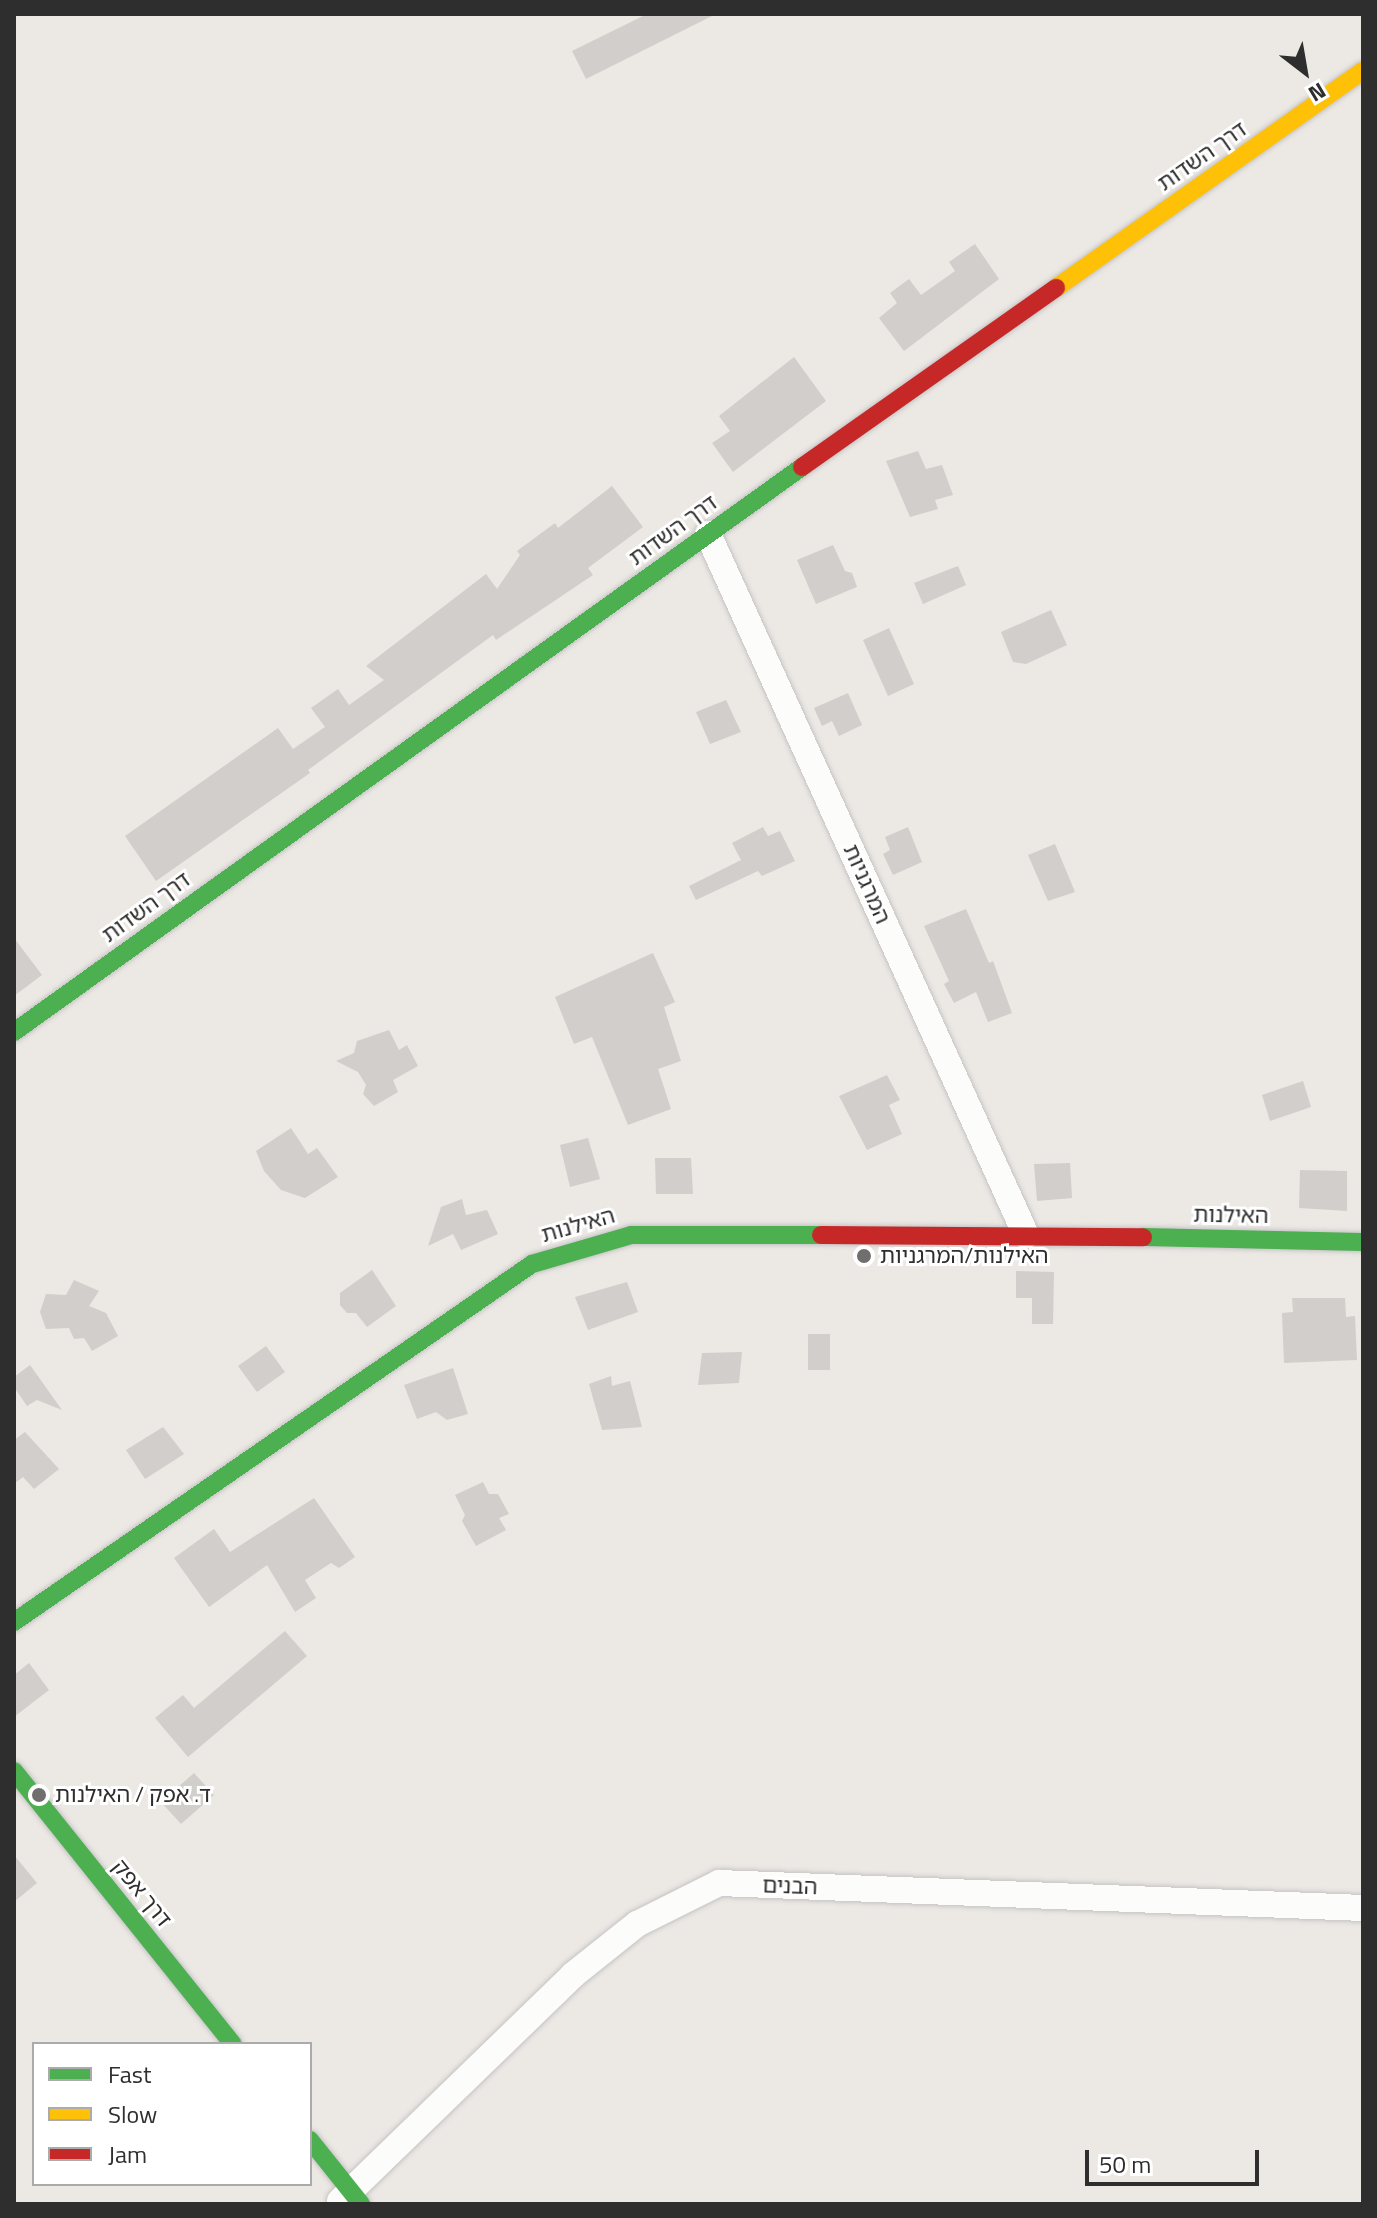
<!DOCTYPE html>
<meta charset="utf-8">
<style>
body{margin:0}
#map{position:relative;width:1377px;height:2218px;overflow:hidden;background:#ece8e4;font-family:"Titillium Web","Noto Sans Hebrew",sans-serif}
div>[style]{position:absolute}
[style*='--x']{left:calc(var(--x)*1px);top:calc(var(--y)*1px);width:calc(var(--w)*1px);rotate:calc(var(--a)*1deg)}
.building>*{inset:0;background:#d1cecb}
.roads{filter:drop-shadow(0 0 2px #c5c4c5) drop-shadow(0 0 2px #c5c4c5)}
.street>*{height:26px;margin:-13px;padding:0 13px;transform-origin:13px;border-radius:13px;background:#fcfcfb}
.fast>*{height:18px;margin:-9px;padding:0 9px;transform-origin:9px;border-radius:9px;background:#4caf50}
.slow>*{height:18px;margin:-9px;padding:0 9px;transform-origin:9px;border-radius:9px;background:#ffc107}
.jam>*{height:18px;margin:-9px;padding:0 9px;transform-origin:9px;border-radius:9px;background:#c62828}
.dots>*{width:22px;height:22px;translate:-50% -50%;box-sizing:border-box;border:4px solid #fff;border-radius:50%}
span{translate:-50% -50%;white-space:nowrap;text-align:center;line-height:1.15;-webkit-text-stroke:6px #fff;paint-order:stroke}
.street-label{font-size:22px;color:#2e2e2e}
.poi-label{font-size:22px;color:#2e2e2e}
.left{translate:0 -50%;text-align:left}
.frame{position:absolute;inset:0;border:16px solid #2e2e2e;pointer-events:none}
.legend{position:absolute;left:32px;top:2042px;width:280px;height:144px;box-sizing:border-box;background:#fff;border:2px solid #ababab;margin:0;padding:10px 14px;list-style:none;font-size:24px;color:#2e2e2e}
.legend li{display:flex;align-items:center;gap:16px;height:40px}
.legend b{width:40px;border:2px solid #ababab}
.north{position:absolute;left:1265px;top:32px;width:80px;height:80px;-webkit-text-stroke:6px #fff;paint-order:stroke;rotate:149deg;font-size:22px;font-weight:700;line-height:32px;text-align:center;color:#2e2e2e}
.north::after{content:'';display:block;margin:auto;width:28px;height:36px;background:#2e2e2e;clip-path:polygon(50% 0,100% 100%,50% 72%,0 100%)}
.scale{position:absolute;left:1085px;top:2150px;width:174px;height:36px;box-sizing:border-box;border:4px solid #2e2e2e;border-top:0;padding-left:10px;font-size:24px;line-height:28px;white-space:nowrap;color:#2e2e2e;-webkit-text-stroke:6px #fff;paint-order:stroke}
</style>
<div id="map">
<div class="building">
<div style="clip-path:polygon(647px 14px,716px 14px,586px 79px,572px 51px)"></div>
<div style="clip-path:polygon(975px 244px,999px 279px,904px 351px,879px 318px,897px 303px,890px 293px,909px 279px,921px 295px,955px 271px,949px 262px)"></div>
<div style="clip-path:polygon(794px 357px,826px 401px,733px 472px,712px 443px,730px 431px,719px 416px)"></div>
<div style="clip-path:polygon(918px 451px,926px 469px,942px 465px,953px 495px,935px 500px,938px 509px,910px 517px,886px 461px)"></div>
<div style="clip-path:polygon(612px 486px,643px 527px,588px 568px,593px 575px,496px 640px,493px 635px,308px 770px,310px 773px,156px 881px,125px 836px,278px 728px,293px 749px,325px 727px,311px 708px,338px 689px,349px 705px,384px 680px,366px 666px,486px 574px,497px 589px,520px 555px,517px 551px,555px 523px,558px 528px)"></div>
<div style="clip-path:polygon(833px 545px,845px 571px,852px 573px,857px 587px,816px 604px,797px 560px)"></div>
<div style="clip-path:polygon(958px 566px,966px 585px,923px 604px,914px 583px)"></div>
<div style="clip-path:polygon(1051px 610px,1067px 645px,1026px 664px,1013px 662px,1001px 632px)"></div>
<div style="clip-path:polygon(889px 628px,914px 684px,888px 696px,863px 640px)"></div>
<div style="clip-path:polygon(848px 693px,862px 725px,839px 736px,832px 721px,822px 726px,814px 708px)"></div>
<div style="clip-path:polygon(726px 700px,741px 732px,710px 744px,696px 712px)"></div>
<div style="clip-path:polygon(763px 827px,768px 836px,780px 831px,795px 861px,762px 876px,758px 871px,696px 900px,689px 886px,741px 860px,732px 843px)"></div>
<div style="clip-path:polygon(908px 827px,922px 862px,893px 875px,883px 854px,890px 850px,885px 837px)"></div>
<div style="clip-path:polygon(1055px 844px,1075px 892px,1048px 901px,1028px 855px)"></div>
<div style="clip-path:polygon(966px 909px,989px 963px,993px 961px,1012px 1013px,988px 1022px,976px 992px,954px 1003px,944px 984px,949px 981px,924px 926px)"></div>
<div style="clip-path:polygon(14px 938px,42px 975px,14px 996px)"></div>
<div style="clip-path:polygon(653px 953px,675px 1002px,664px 1007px,681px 1061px,658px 1069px,671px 1109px,628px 1125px,592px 1037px,574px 1044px,555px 997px)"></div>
<div style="clip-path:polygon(389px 1030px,399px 1050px,407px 1045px,418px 1066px,393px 1080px,398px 1092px,374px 1106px,363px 1094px,366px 1085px,358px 1072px,336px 1061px,354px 1053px,357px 1041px)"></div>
<div style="clip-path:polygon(887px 1075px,900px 1100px,889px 1105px,902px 1134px,867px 1150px,839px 1096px)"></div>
<div style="clip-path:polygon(1303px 1081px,1311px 1107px,1270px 1121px,1262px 1095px)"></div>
<div style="clip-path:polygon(291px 1128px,308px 1154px,317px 1148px,338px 1177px,305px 1198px,281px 1190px,264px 1171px,256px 1151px)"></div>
<div style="clip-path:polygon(588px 1138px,600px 1179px,570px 1187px,560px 1145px)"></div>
<div style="clip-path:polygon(655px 1158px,691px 1158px,693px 1194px,656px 1194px)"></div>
<div style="clip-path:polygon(1070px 1163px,1072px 1198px,1037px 1201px,1034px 1164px)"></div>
<div style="clip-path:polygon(1300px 1170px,1347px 1171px,1347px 1211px,1299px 1208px)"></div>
<div style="clip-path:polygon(462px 1199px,466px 1215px,487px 1210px,498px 1234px,461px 1250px,453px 1234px,428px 1246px,441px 1207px)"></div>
<div style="clip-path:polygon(372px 1270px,396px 1306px,367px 1327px,356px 1313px,347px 1313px,340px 1305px,340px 1293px)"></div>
<div style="clip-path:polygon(1016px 1271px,1054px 1272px,1053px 1324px,1032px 1324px,1032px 1298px,1016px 1298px)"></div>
<div style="clip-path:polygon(74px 1280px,99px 1291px,89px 1306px,106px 1313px,118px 1336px,92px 1351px,84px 1338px,74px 1339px,69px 1328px,46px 1329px,40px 1312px,46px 1294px,66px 1295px)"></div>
<div style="clip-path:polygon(627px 1282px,638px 1312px,588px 1330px,575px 1297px)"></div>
<div style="clip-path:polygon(1292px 1298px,1345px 1298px,1346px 1317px,1355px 1316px,1357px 1360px,1284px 1363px,1282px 1313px,1293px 1312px)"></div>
<div style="clip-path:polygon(808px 1334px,830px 1334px,830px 1370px,808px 1370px)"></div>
<div style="clip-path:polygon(266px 1346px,285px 1372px,257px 1392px,238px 1366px)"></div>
<div style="clip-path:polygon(742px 1352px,739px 1383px,698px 1385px,702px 1353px)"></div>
<div style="clip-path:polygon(30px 1365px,62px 1410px,37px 1400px,27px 1406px,14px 1387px,14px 1377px)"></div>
<div style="clip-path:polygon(453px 1368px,468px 1414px,447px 1420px,436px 1412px,417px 1419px,404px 1385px)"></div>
<div style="clip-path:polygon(611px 1376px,612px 1386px,630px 1381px,642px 1427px,602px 1430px,589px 1384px)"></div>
<div style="clip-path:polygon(163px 1427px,184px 1454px,145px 1479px,126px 1450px)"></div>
<div style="clip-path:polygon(25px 1432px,59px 1469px,34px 1489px,23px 1477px,14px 1484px,14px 1440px)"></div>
<div style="clip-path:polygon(483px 1482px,489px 1494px,498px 1494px,509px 1514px,499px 1518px,506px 1530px,476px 1546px,462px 1521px,465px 1515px,455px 1495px)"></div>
<div style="clip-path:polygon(314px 1498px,355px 1557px,339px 1568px,331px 1563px,305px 1580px,316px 1598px,295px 1612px,267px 1565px,209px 1607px,174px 1558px,214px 1529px,230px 1552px)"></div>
<div style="clip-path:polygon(285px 1631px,307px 1656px,188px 1757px,155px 1718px,183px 1695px,194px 1708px)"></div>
<div style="clip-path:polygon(29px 1663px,49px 1690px,14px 1717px,14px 1675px)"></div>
<div style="clip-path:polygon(194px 1773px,214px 1795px,181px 1824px,161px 1802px)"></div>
<div style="clip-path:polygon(14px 1855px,37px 1883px,14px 1902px)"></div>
</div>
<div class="roads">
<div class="street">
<div style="--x:708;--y:534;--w:770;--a:65.6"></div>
<div style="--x:340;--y:2201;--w:325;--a:-44.1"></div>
<div style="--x:573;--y:1975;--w:82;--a:-38.6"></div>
<div style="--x:637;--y:1924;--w:92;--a:-26.6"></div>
<div style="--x:719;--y:1883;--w:644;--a:2.22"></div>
</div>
<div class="fast">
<div style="--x:14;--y:1032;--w:970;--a:-35.64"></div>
<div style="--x:1143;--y:1237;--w:220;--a:1.3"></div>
<div style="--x:14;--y:1622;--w:630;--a:-34.65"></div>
<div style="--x:532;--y:1264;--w:103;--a:-16.3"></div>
<div style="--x:631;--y:1235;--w:190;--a:0"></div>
<div style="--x:14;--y:1771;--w:350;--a:51.3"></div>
<div style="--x:310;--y:2140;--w:82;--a:51.4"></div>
</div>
<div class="slow">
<div style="--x:1056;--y:288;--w:376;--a:-35.3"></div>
</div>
<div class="jam">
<div style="--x:802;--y:467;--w:311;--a:-35.2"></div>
<div style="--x:821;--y:1235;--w:322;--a:0.4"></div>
</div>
</div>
<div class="dots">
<div style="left:864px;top:1256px;background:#706f6e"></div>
<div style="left:39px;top:1795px;background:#706f6e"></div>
</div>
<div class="street-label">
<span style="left:1202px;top:156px;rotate:-35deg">דרך השדות</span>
<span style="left:673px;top:530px;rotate:-36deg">דרך השדות</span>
<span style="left:867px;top:884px;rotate:66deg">המרגניות</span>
<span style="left:146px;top:907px;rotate:-36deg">דרך השדות</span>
<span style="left:1231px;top:1215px;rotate:1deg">האילנות</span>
<span style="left:578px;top:1225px;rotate:-16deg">האילנות</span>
<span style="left:790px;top:1886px;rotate:2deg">הבנים</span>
<span style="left:142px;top:1893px;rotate:51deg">דרך אפק</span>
</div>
<div class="poi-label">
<span class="left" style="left:880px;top:1256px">האילנות/המרגניות</span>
<span class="left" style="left:55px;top:1795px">ד. אפק / האילנות</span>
</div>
<div class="frame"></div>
<ul class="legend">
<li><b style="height:10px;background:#4caf50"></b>Fast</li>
<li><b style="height:10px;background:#ffc107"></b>Slow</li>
<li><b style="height:10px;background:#c62828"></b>Jam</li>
</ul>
<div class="north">N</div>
<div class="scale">50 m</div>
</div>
